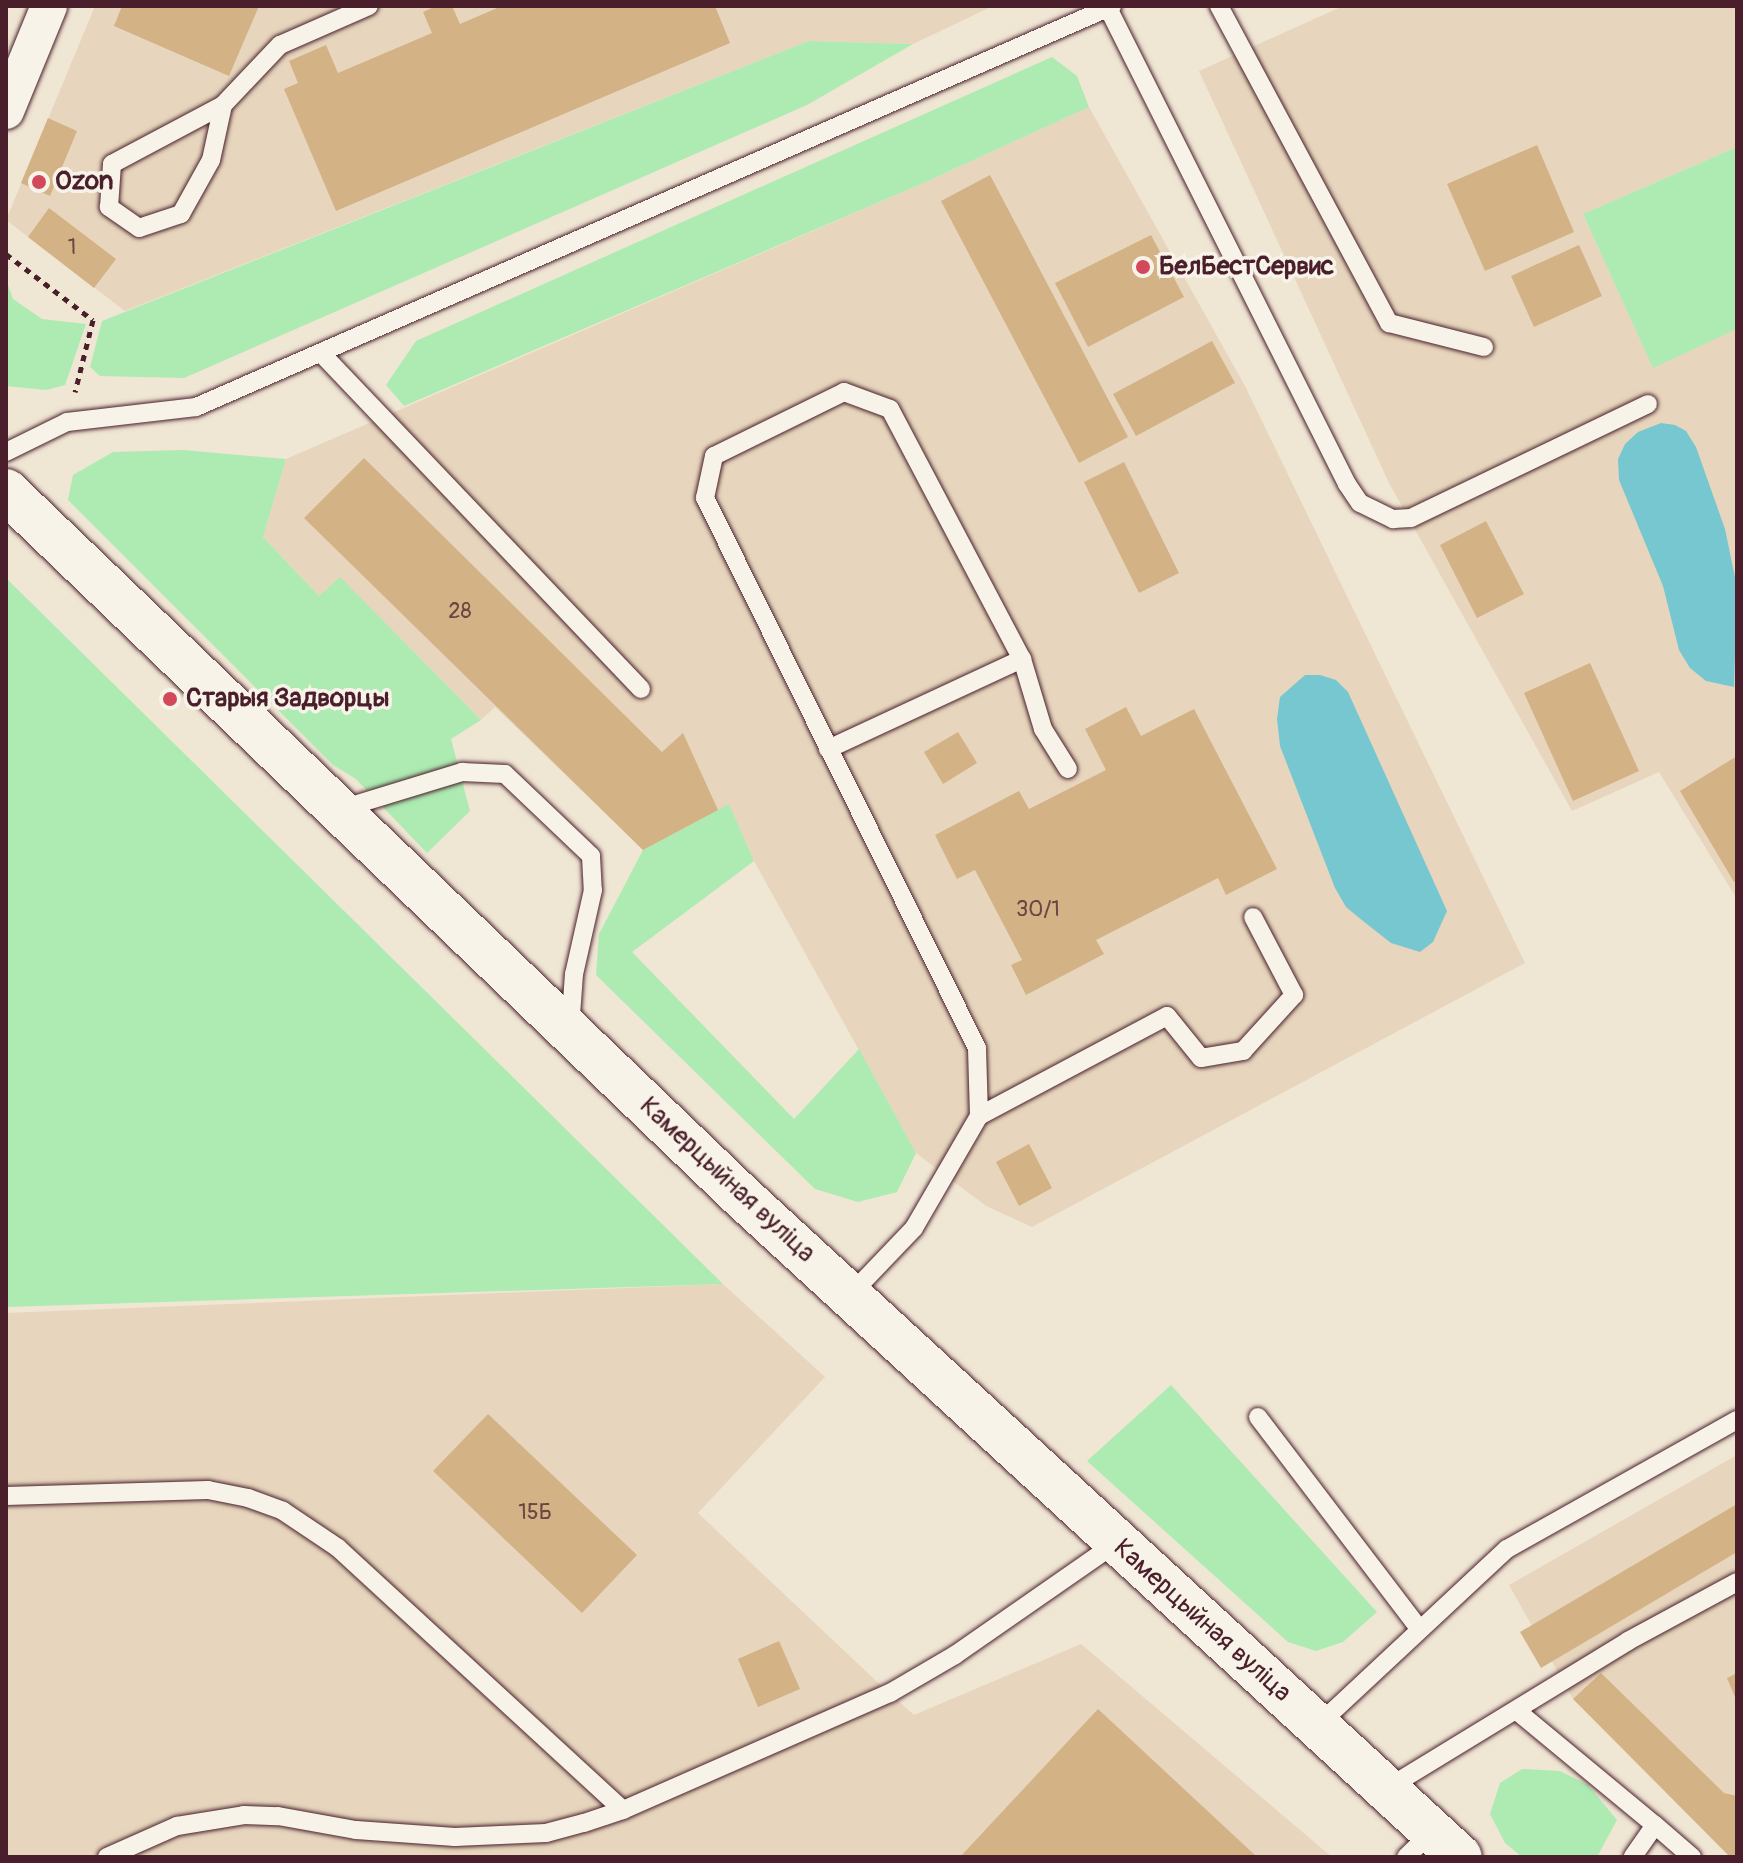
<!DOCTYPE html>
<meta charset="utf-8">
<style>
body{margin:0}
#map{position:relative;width:1743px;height:1863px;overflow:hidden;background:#f0e6d4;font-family:Pangolin,sans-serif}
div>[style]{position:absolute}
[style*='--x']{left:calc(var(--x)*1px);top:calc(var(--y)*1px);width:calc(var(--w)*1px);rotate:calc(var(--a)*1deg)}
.built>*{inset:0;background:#e7d6bd}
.green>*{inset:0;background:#adebb2}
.water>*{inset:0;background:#76c7cf}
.building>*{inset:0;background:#d3b286}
.path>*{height:5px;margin-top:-2.5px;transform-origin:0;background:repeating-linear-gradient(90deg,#4a1f2b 0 6px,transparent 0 12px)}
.roads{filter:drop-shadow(0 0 2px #4a1f2b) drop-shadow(0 0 2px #4a1f2b)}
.lane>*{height:18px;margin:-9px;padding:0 9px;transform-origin:9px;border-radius:9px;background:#f7f3e8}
.street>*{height:36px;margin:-18px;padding:0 18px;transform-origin:18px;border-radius:18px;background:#f7f3e8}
.secondary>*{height:44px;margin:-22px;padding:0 22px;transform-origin:22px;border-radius:22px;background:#f7f3e8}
.dots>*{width:22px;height:22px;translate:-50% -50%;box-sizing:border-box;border:4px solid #f7f3e8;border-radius:50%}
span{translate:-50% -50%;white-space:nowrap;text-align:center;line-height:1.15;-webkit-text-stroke:7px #f7f3e8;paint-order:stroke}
.number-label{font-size:22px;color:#6c4442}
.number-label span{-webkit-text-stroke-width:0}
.poi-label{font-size:26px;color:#4a1f2b;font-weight:700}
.left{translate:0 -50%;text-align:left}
.street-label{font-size:26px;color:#4a1f2b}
.frame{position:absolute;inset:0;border:8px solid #4a1f2b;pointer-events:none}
</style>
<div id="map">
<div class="built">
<div style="clip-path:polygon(95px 6px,993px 6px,913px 44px,809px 41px,125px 311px,6px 220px)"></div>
<div style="clip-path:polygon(1343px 6px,1737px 6px,1737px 147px,1583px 214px,1653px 367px,1737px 329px,1737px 899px,1659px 772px,1572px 811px,1389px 483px,1199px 71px)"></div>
<div style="clip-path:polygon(1089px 107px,1245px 386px,1525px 963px,1032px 1227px,986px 1206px,916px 1153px,754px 861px,729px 805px,643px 850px,495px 707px,481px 720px,340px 578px,319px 596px,263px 537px,286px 459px,919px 185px)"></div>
<div style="clip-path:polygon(723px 1284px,825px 1377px,698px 1513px,889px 1693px,914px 1715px,1081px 1644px,1332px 1857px,6px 1857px,6px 1313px)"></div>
<div style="clip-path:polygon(1737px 1455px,1737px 1857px,1573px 1699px,1509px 1585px)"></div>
</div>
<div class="green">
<div style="clip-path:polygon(809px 41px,913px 44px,807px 105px,184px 378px,100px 376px,90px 367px,102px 321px)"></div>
<div style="clip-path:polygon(1052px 57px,1077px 76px,1089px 107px,919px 185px,404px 406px,386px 385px,416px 341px)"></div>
<div style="clip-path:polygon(1737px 147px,1737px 329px,1653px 368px,1583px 214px)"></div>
<div style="clip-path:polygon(6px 279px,13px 299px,42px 319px,86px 324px,65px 385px,46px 390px,6px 386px)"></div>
<div style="clip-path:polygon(183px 450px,286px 459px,263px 537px,319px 596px,340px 577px,481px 720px,451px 739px,470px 811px,427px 853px,356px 779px,333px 765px,68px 500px,73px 475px,113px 452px)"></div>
<div style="clip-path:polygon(6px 578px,723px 1284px,6px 1307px)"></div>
<div style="clip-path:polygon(729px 804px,754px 861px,632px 952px,794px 1119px,859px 1049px,916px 1153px,897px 1192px,858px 1202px,815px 1189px,596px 975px,599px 934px,643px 850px)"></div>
<div style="clip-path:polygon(1171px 1385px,1377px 1612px,1343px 1642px,1316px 1651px,1288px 1642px,1087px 1461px)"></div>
<div style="clip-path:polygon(1522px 1769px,1560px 1771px,1588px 1785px,1617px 1820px,1597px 1857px,1522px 1857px,1505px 1843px,1490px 1814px,1500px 1783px)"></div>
</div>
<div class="water">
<div style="clip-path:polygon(1661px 423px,1675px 425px,1686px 431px,1696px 447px,1725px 529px,1737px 587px,1734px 687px,1706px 681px,1690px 668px,1679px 650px,1663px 586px,1619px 480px,1618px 459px,1625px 444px,1638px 432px)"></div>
<div style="clip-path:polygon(1305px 675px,1320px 675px,1336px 680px,1348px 692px,1447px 911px,1433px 942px,1420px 952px,1391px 943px,1363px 921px,1346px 907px,1335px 888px,1280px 746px,1277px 719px,1280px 697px)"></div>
</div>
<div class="building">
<div style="clip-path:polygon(122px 6px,259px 6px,229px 76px,114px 26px)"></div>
<div style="clip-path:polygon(436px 6px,452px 6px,460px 24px,502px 6px,715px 6px,730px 43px,336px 211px,284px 89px,298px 83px,289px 61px,326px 45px,338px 73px,432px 33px,423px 12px)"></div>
<div style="clip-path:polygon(48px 118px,77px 131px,50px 196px,21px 183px)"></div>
<div style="clip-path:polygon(1537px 145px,1574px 232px,1485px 271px,1447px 184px)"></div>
<div style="clip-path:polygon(990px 175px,1128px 437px,1079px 463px,941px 201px)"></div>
<div style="clip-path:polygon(49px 208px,116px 259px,94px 288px,28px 237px)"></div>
<div style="clip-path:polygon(1151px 235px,1184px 297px,1088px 347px,1055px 283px)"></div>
<div style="clip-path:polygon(1579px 245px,1602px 296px,1534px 327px,1511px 276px)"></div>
<div style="clip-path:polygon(1212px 341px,1235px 383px,1136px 436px,1113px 394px)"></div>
<div style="clip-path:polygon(364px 458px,662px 752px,683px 733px,718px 810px,643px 850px,304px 518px)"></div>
<div style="clip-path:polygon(1124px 462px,1179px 573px,1139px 593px,1084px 482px)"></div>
<div style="clip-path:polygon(1486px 521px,1524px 594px,1477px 618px,1440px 545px)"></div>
<div style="clip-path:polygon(1590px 663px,1639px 771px,1573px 801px,1524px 693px)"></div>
<div style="clip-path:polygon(1126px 707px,1141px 736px,1194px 709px,1277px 869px,1226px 895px,1218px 878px,1096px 940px,1104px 954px,1026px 995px,1011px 965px,1022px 960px,975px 870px,957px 879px,935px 835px,1019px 791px,1029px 809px,1106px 770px,1085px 729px)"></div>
<div style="clip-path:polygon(958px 732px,977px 763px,943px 784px,924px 752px)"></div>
<div style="clip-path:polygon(1737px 756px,1737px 880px,1734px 882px,1680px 791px)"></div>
<div style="clip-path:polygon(1029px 1144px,1052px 1188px,1019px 1206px,996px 1162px)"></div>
<div style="clip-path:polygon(488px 1414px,637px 1555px,582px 1613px,433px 1471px)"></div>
<div style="clip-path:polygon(1737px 1504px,1737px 1552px,1541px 1668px,1520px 1632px)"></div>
<div style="clip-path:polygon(779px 1641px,800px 1689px,758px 1707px,738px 1659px)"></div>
<div style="clip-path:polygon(1601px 1673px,1724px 1793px,1737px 1796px,1737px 1857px,1730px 1857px,1573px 1699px)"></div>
<div style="clip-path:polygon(1737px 1673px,1737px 1702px,1727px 1678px)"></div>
<div style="clip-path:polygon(1098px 1709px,1257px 1857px,960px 1857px)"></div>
</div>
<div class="path">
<div style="--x:6;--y:254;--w:109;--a:37.2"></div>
<div style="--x:93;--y:320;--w:74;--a:104"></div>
</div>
<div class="roads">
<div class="lane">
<div style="--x:1219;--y:6;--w:360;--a:61.8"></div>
<div style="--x:1389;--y:323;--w:98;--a:14.2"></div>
<div style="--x:1108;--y:8;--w:533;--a:63.34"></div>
<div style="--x:1347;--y:484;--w:23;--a:56"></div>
<div style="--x:1360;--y:503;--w:37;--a:26"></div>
<div style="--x:1393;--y:519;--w:18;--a:-3"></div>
<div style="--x:1411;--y:518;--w:263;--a:-25.7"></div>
<div style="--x:223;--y:105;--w:56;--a:102.3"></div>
<div style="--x:211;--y:160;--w:62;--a:119.1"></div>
<div style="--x:181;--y:214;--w:44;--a:161.6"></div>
<div style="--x:139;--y:228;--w:37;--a:-145"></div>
<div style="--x:109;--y:207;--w:43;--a:-86"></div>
<div style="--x:112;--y:164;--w:126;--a:-28"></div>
<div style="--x:223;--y:105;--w:83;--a:-46.5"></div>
<div style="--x:280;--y:45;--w:97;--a:-23.7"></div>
<div style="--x:321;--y:353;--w:464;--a:46.4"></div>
<div style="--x:6;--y:452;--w:68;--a:-26.2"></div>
<div style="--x:67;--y:422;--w:130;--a:-6.6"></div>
<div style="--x:196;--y:407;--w:1000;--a:-23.64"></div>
<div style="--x:828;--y:749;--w:214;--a:-24.9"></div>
<div style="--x:341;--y:809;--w:127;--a:-17"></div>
<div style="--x:462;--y:772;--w:43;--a:2.7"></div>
<div style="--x:505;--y:774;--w:119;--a:43.6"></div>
<div style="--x:591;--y:856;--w:34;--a:87"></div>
<div style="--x:593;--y:890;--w:86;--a:102.7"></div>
<div style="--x:574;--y:974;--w:54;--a:94.2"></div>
<div style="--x:979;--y:1116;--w:213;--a:-28"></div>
<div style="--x:1167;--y:1016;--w:54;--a:51"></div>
<div style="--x:1201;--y:1058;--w:43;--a:-9.5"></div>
<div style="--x:1243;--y:1051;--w:76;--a:-47.7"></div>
<div style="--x:1294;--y:995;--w:88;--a:-117.7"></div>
<div style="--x:851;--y:1294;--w:91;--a:-46.3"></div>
<div style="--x:914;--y:1228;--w:129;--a:-59.9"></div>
<div style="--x:979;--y:1116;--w:68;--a:-91.7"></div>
<div style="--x:977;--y:1048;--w:614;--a:-116.31"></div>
<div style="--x:705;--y:498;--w:43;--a:-77.9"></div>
<div style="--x:714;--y:456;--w:145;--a:-26.2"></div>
<div style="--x:844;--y:392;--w:49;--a:20.3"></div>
<div style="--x:890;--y:409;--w:283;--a:62.2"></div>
<div style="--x:1022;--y:659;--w:73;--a:73.3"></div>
<div style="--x:1043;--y:729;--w:47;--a:58"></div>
<div style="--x:1258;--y:1417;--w:265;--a:52.7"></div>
<div style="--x:6;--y:1496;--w:202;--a:-1.7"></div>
<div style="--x:208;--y:1490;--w:41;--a:11.3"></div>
<div style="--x:248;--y:1498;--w:37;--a:20"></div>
<div style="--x:283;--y:1511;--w:66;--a:33.9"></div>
<div style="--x:338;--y:1548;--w:387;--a:42.6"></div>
<div style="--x:1517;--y:1711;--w:179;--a:39.6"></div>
<div style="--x:1655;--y:1825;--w:39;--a:125"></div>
<div style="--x:1317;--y:1726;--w:260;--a:-43"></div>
<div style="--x:1507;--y:1549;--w:264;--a:-29.3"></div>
<div style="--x:1386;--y:1789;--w:284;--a:-31.4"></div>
<div style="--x:1628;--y:1641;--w:124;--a:-28.4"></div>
<div style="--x:1655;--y:1825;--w:49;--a:40.9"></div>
<div style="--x:107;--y:1857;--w:77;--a:-23.9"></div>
<div style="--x:177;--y:1826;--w:68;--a:-9.3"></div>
<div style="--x:244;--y:1815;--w:34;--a:2"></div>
<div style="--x:278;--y:1816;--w:79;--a:10.2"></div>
<div style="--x:356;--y:1830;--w:99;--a:4"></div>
<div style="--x:455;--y:1837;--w:91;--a:-2.5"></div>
<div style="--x:546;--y:1833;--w:39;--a:-15"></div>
<div style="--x:584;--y:1823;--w:41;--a:-18.4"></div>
<div style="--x:623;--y:1810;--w:292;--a:-23.7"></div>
<div style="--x:890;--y:1693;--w:75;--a:-30.3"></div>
<div style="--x:955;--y:1655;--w:196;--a:-34.8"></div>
<div style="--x:1406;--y:1857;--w:37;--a:-44"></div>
</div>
<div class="street">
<div style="--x:6;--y:111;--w:113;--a:-67.7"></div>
</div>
<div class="secondary">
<div style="--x:6;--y:491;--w:1016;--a:43.8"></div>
<div style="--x:739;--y:1194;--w:979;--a:42.6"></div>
</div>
</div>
<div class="dots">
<div style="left:39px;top:182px;background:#d1495b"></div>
<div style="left:1143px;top:267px;background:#d1495b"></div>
<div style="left:170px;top:699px;background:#d1495b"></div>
</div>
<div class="number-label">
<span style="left:72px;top:248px">1</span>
<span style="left:460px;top:612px">28</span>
<span style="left:1038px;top:910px">30/1</span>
<span style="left:535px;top:1513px">15Б</span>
</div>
<div class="poi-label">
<span class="left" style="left:55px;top:182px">Ozon</span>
<span class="left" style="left:1159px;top:267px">БелБестСервис</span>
<span class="left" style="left:186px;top:699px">Старыя Задворцы</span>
</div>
<div class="street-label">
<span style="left:727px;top:1180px;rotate:43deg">Камерцыйная вуліца</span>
<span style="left:1202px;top:1621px;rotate:42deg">Камерцыйная вуліца</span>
</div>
<div class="frame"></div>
</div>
